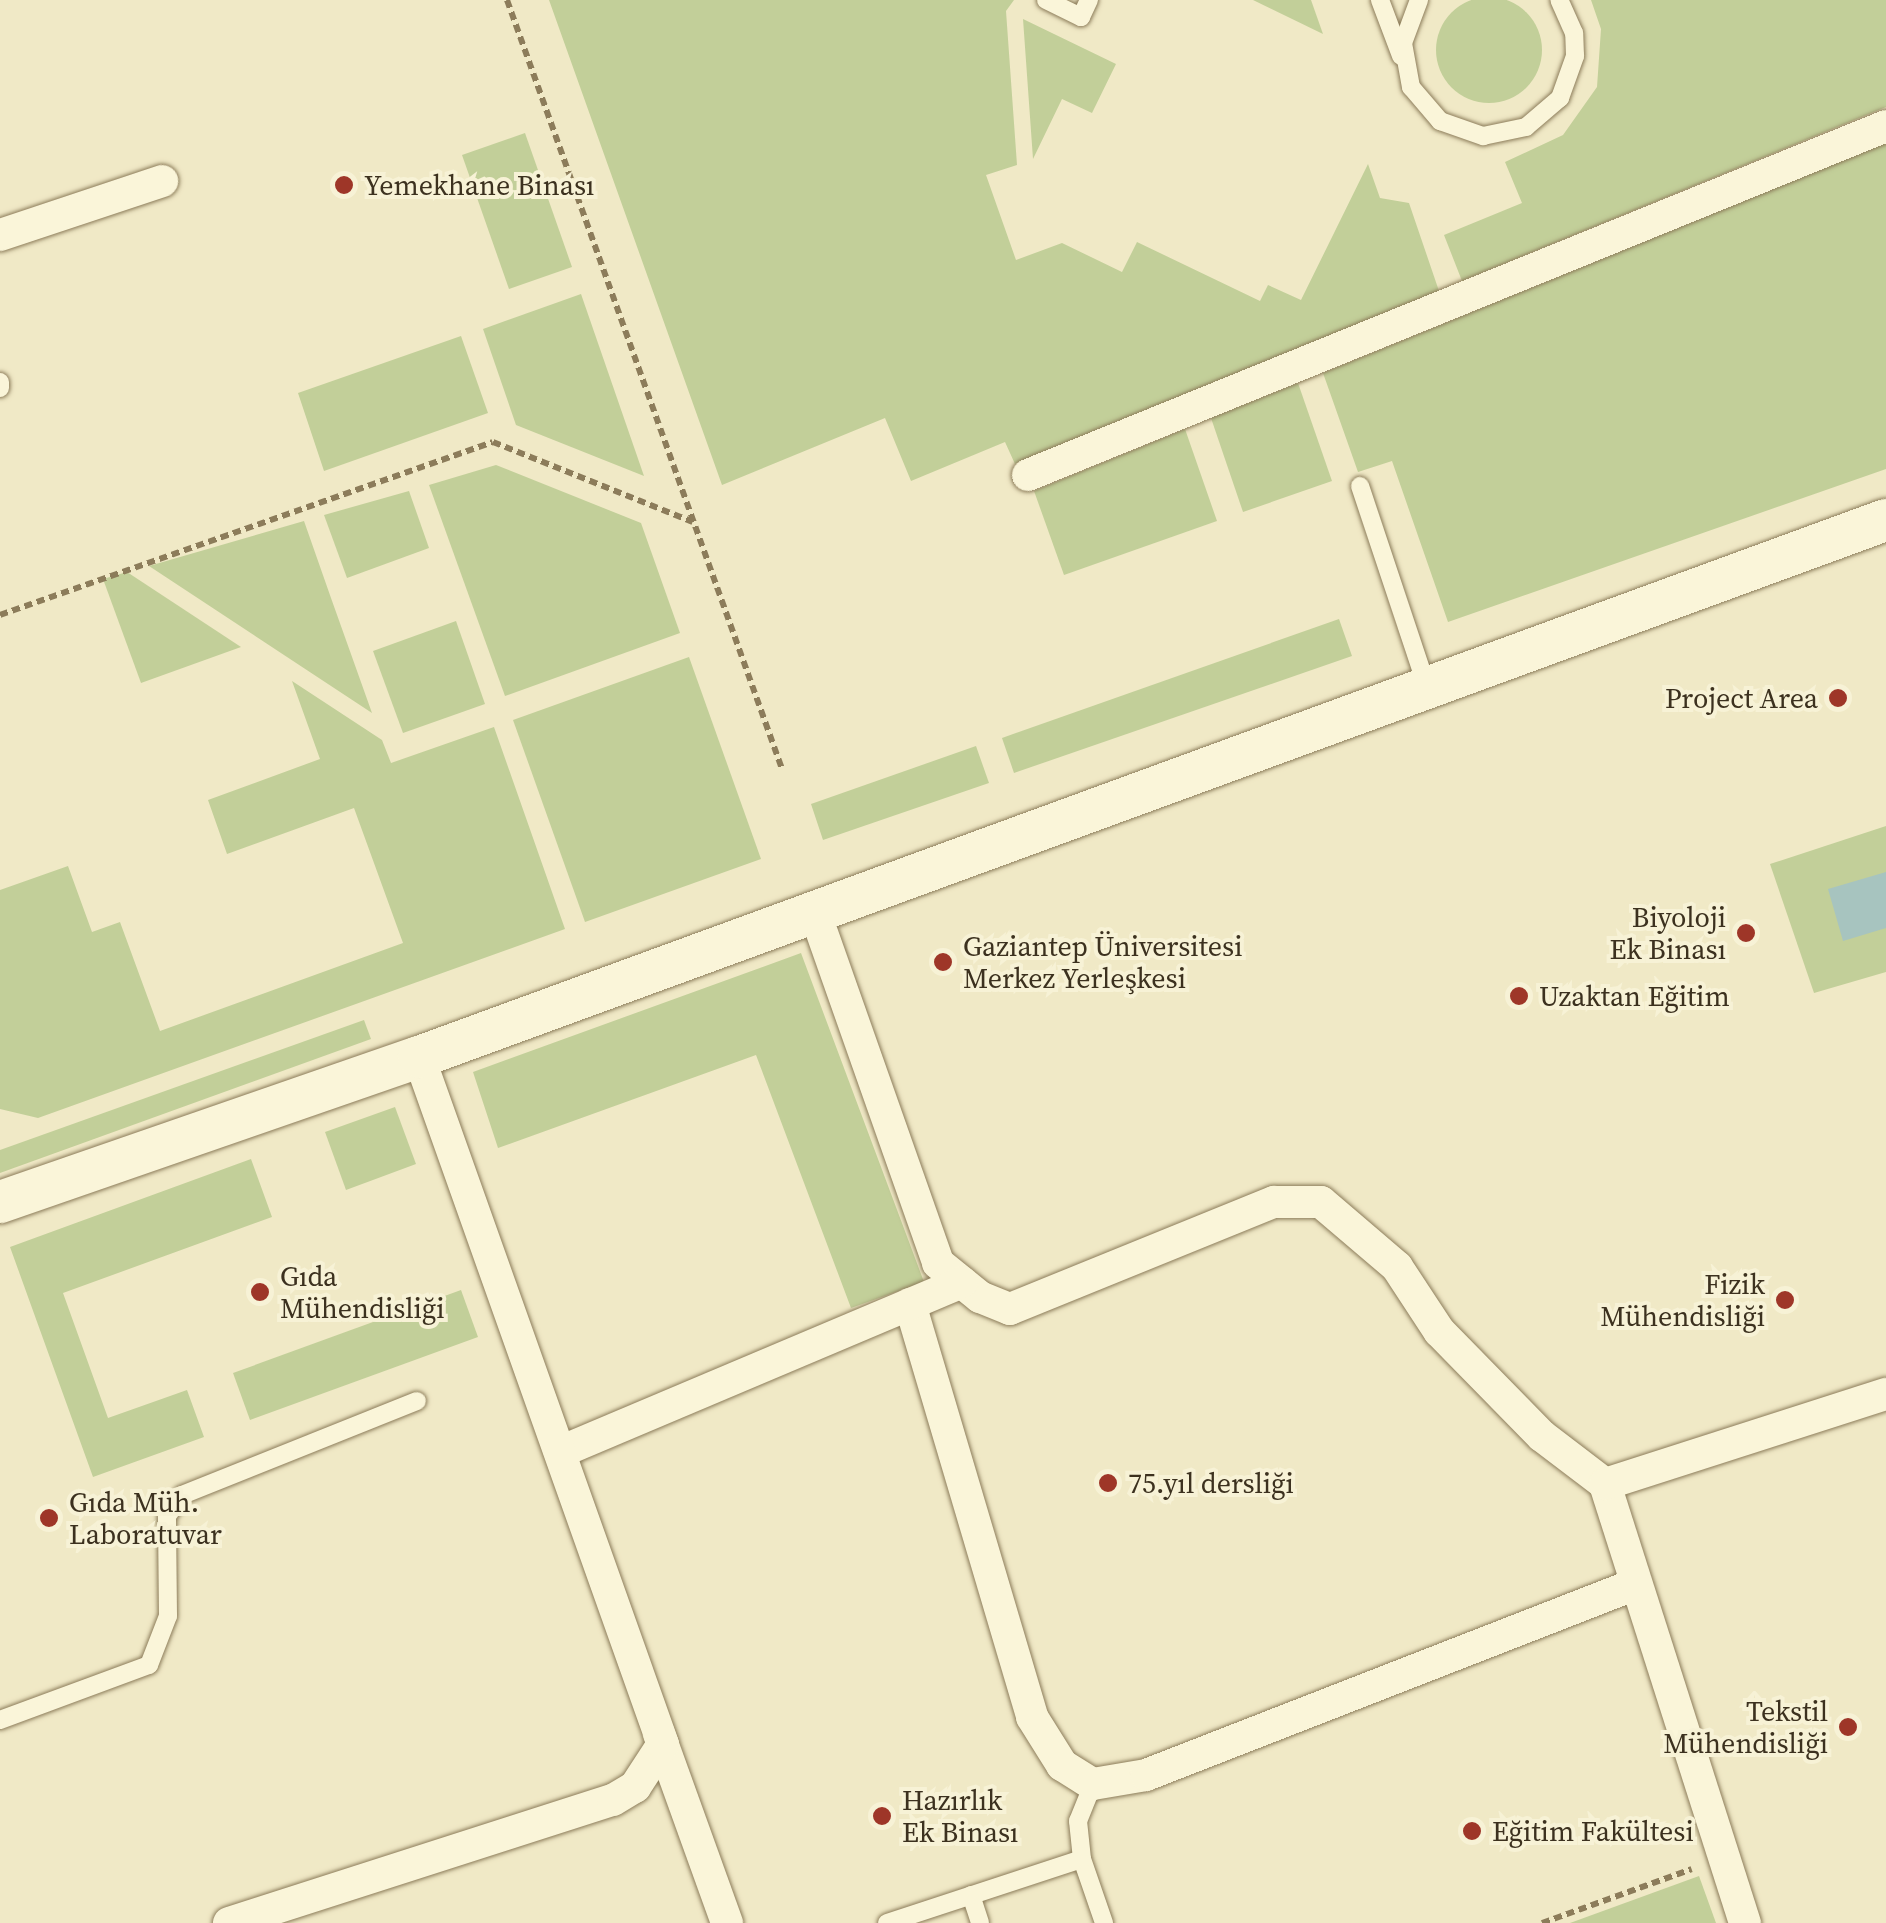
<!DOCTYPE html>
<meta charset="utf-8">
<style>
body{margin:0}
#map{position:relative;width:1886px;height:1923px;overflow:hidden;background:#f0e9c6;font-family:"Source Serif 4",serif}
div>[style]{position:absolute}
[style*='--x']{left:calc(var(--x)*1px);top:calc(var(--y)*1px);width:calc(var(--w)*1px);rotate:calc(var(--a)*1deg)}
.green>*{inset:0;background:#c2cf99}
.round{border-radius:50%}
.water>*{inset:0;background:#a7c4bf}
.path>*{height:6px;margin-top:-3px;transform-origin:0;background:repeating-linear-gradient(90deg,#8c7c5a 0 8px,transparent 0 13px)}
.roads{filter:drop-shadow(0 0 2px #8c7c5a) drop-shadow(0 0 2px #8c7c5a)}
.service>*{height:18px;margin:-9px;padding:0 9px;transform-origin:9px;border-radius:9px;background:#faf5d9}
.minor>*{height:32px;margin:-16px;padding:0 16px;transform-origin:16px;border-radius:16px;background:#faf5d9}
.tertiary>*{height:42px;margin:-21px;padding:0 21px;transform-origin:21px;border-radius:21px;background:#faf5d9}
.dots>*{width:28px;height:28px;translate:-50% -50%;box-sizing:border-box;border:5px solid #f7f2d6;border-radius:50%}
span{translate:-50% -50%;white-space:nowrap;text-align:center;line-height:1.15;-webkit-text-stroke:8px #f7f2d6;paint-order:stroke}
.poi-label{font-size:28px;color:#3c311f}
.left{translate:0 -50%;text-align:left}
.right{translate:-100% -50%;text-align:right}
</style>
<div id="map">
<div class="green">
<div class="round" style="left:1436px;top:-3px;width:106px;height:106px"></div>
<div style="clip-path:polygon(549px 0,1014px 0,1006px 11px,1017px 165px,986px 175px,1016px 260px,1062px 243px,1122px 272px,1137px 242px,1260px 301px,1268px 285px,1301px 300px,1368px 164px,1380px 198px,1409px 203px,1439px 291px,1015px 464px,1005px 442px,911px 481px,885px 418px,722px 485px)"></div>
<div style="clip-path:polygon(1253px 0,1311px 0,1323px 34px)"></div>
<div style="clip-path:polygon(1591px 0,1886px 0,1886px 107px,1462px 281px,1444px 235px,1522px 203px,1505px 162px,1563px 135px,1597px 87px,1601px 29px)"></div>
<div style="clip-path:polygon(1023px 19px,1116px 64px,1092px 113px,1062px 99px,1033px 159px)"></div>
<div style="clip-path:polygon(525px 133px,572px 267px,509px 289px,462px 155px)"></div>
<div style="clip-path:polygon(1886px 143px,1886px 469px,1448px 622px,1392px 461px,1358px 472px,1323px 373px)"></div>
<div style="clip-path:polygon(581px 294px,644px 476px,516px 425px,483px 329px)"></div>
<div style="clip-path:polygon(461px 336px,488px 413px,324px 471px,298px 393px)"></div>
<div style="clip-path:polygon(1298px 383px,1332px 481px,1243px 512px,1211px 418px)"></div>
<div style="clip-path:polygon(1185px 429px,1217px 521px,1064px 575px,1034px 491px)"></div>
<div style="clip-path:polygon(496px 465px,641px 523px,680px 633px,505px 696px,429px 485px)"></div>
<div style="clip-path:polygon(409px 491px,429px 548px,347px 578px,324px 515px)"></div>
<div style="clip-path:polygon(304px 521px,331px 598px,372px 713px,149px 566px)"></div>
<div style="clip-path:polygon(127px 572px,241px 647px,141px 683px,103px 579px)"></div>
<div style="clip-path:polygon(1339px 619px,1352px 656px,1014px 773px,1002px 738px)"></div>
<div style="clip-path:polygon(456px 621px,485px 704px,403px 733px,373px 651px)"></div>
<div style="clip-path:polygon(689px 657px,761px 859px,585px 922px,513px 720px)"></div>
<div style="clip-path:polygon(292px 681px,382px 740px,391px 763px,494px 727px,565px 929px,38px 1118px,0 1109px,0 890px,68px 866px,92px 932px,120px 922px,160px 1031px,403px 943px,354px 808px,227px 854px,208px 800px,320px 759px)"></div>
<div style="clip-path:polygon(976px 746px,989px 783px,823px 840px,811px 804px)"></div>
<div style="clip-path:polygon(1886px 826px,1886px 972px,1814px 993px,1770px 864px)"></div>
<div style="clip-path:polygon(801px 953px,924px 1282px,851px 1308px,756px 1055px,498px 1148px,473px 1072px)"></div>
<div style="clip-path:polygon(364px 1020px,371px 1039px,0 1173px,0 1150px)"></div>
<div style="clip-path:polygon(395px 1107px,416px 1164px,346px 1190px,325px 1132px)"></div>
<div style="clip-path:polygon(251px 1159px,272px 1217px,63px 1293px,108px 1418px,187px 1390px,204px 1437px,93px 1477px,10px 1247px)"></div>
<div style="clip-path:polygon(461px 1290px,478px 1337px,250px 1420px,233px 1373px)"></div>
<div style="clip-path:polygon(1699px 1876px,1716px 1923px,1570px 1923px)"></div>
</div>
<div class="water">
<div style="clip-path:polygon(1886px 872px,1886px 928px,1843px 941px,1828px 889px)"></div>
</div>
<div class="path">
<div style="--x:507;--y:0;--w:817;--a:70.32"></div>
<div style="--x:0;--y:615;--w:522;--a:-19.34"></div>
<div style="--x:493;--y:442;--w:215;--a:21.8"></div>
<div style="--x:1542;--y:1923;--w:159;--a:-19.8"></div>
</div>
<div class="roads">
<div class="service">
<div style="--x:1046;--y:0;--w:39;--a:26"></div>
<div style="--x:1081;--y:17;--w:19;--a:-65"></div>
<div style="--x:1380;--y:0;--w:60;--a:69.4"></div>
<div style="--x:1419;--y:0;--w:46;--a:110.4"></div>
<div style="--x:1403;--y:43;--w:45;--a:79.7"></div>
<div style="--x:1411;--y:87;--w:45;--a:49.5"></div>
<div style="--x:1440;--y:121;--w:46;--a:19.2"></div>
<div style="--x:1483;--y:136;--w:44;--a:-11.8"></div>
<div style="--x:1526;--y:127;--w:45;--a:-40.5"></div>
<div style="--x:1560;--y:98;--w:45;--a:-70.3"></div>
<div style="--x:1575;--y:56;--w:23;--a:-92"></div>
<div style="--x:1574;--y:33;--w:36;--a:-114"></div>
<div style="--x:0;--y:382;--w:6;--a:90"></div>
<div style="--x:1360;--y:486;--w:212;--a:71.6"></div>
<div style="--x:0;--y:1720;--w:159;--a:-20.3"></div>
<div style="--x:149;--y:1665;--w:53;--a:-68.8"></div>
<div style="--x:168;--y:1616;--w:100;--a:-90.6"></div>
<div style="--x:167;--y:1516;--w:26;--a:-54"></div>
<div style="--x:182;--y:1495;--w:253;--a:-21.8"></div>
<div style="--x:1093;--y:1784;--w:40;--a:112"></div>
<div style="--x:1078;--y:1821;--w:38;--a:84"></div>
<div style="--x:1082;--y:1859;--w:68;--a:71"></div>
<div style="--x:971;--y:1895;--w:29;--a:72"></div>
<div style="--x:887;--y:1923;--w:205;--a:-18.2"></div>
</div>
<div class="minor">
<div style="--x:0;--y:235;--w:171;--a:-18.4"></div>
<div style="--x:1028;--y:475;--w:926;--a:-22.13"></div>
<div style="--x:815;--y:913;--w:371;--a:70.6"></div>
<div style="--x:938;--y:1263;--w:54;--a:39"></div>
<div style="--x:980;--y:1297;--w:32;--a:22"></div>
<div style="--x:1010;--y:1309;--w:285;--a:-22.1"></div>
<div style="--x:1274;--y:1202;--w:47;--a:0"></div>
<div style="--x:1321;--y:1202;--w:100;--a:40.5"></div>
<div style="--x:1397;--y:1267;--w:77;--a:56.7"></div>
<div style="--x:1439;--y:1331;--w:147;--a:45.6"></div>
<div style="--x:1542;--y:1436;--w:79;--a:37.3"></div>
<div style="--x:910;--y:1304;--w:431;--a:73.5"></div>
<div style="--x:1032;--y:1717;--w:57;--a:58"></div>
<div style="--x:1062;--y:1765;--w:36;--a:32"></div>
<div style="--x:1093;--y:1784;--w:54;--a:-9.6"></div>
<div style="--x:1146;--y:1775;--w:526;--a:-21.3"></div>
<div style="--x:560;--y:1452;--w:436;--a:-22.9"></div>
<div style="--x:659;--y:1734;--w:201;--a:70.2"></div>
<div style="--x:229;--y:1923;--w:403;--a:-17.8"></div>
<div style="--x:613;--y:1800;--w:26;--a:-31"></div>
<div style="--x:635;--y:1787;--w:51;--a:-56.9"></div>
<div style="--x:663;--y:1744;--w:729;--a:-109.55"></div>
<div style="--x:1745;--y:1923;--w:461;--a:-107.7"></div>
<div style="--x:1605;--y:1484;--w:295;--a:-17.8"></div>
</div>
<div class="tertiary">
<div style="--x:0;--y:1202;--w:443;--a:-19.1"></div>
<div style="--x:419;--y:1057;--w:1562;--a:-20.11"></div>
</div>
</div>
<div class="dots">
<div style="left:344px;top:185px;background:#9e3628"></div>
<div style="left:1838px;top:698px;background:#9e3628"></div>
<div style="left:1746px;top:933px;background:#9e3628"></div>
<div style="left:943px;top:962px;background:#9e3628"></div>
<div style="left:1519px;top:996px;background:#9e3628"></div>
<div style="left:260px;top:1292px;background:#9e3628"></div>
<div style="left:1785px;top:1300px;background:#9e3628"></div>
<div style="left:1108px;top:1483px;background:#9e3628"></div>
<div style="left:49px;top:1518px;background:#9e3628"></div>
<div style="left:1848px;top:1727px;background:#9e3628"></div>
<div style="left:882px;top:1816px;background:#9e3628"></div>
<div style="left:1472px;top:1831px;background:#9e3628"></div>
</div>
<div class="poi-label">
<span class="left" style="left:364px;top:185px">Yemekhane Binası</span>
<span class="right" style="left:1818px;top:698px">Project Area</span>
<span class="right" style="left:1726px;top:933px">Biyoloji<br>Ek Binası</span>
<span class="left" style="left:963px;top:962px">Gaziantep Üniversitesi<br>Merkez Yerleşkesi</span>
<span class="left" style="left:1539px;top:996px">Uzaktan Eğitim</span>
<span class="left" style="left:280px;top:1292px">Gıda<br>Mühendisliği</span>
<span class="right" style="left:1765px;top:1300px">Fizik<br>Mühendisliği</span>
<span class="left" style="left:1128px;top:1483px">75.yıl dersliği</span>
<span class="left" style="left:69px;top:1518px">Gıda Müh.<br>Laboratuvar</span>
<span class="right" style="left:1828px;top:1727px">Tekstil<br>Mühendisliği</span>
<span class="left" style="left:902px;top:1816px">Hazırlık<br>Ek Binası</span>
<span class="left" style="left:1492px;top:1831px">Eğitim Fakültesi</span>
</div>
</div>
